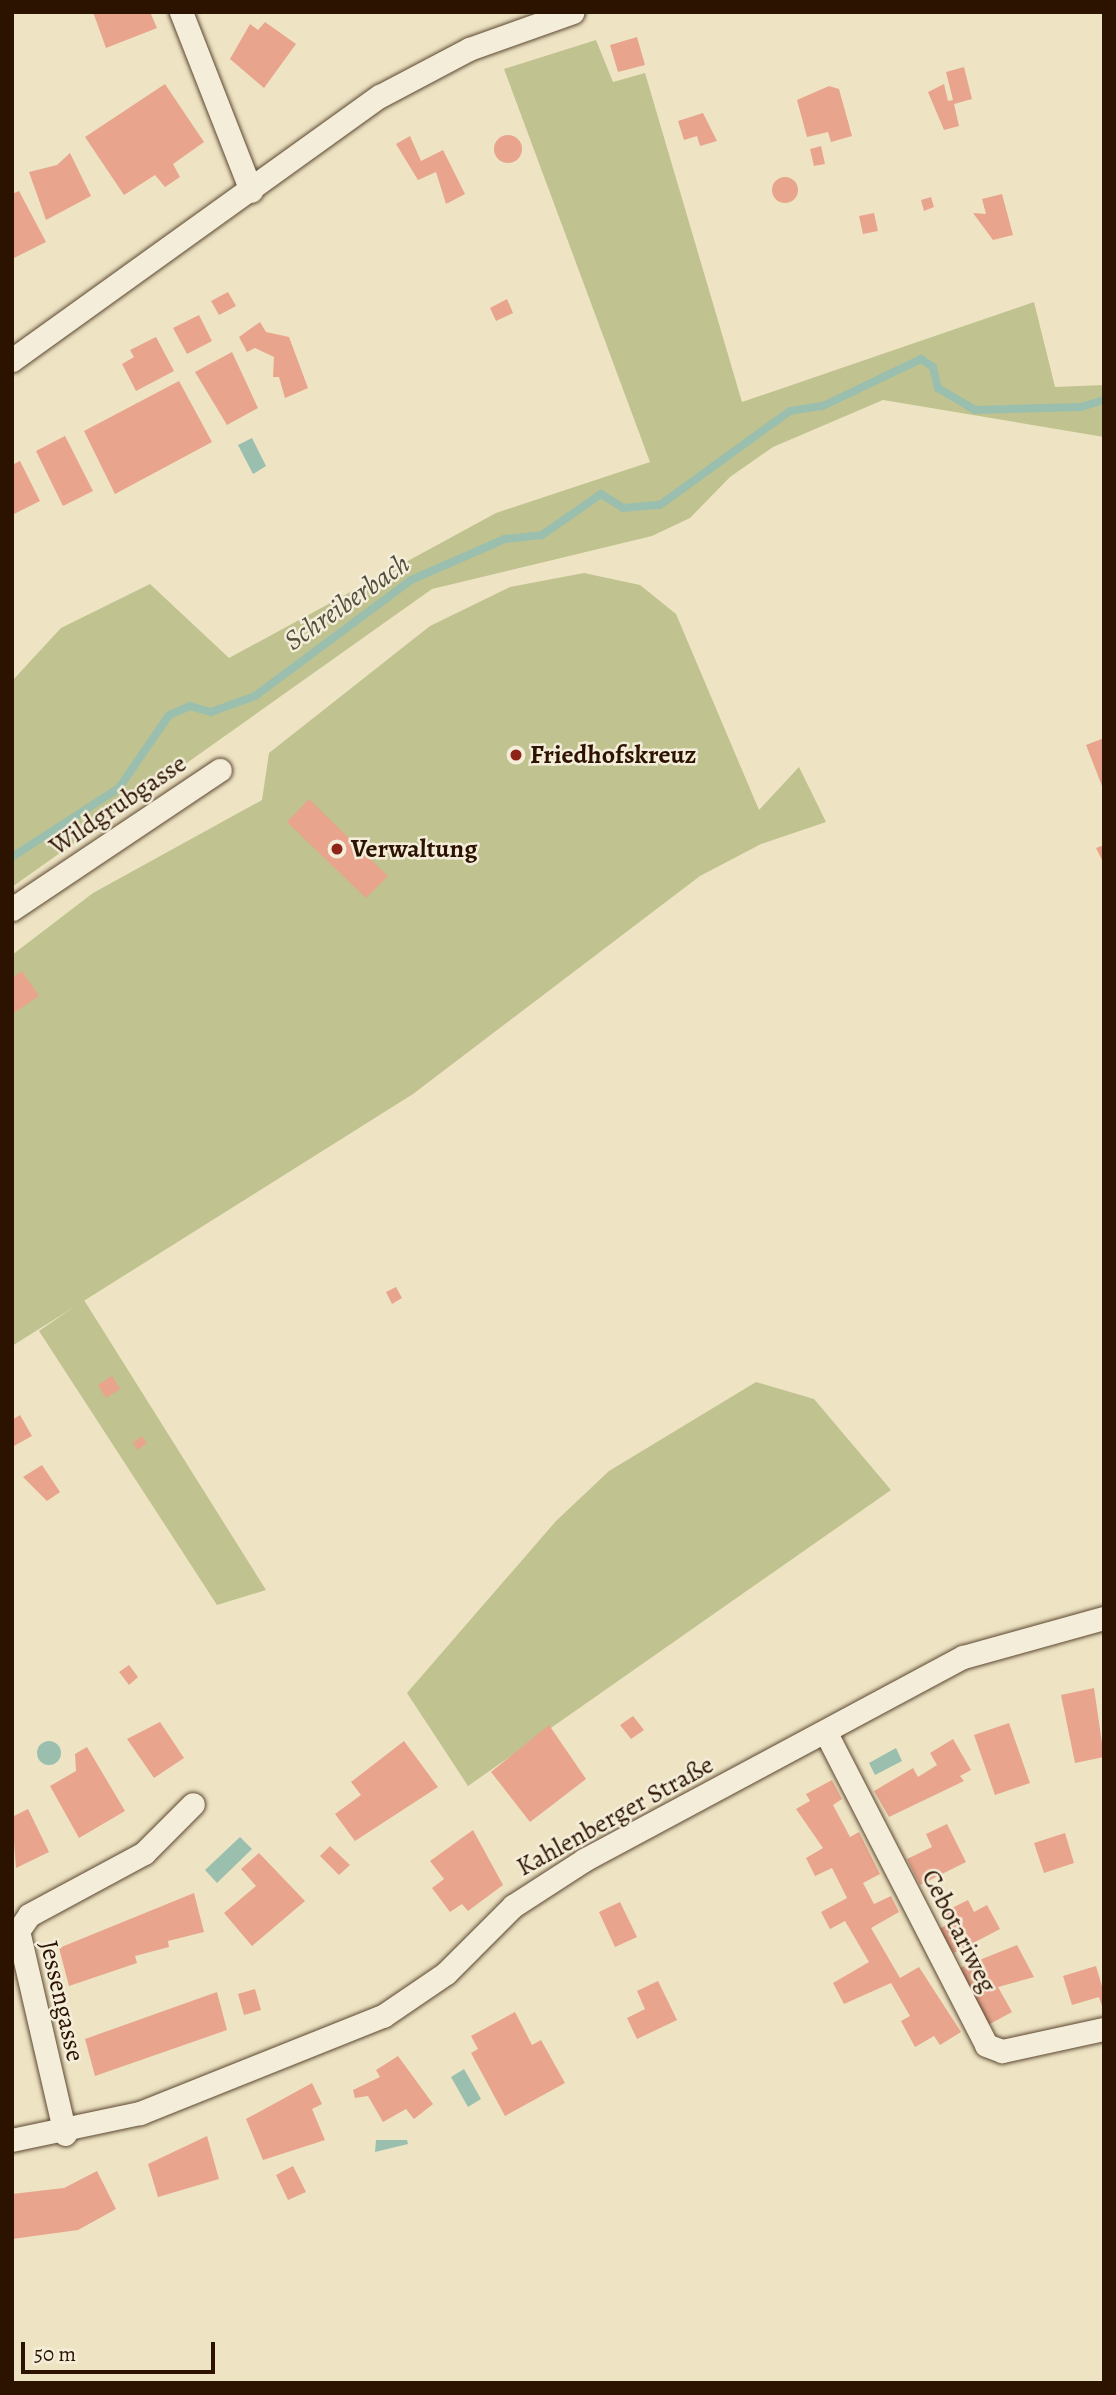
<!DOCTYPE html>
<meta charset="utf-8">
<style>
body{margin:0}
#map{position:relative;width:1116px;height:2395px;overflow:hidden;background:#eee4c4;font-family:Alegreya,serif}
div>[style]{position:absolute}
[style*='--x']{left:calc(var(--x)*1px);top:calc(var(--y)*1px);width:calc(var(--w)*1px);rotate:calc(var(--a)*1deg)}
.green>*{inset:0;background:#c0c28f}
.water>*{inset:0;background:#9bbfae}
.round{border-radius:50%}
.stream>*{height:8px;margin:-4px;padding:0 4px;transform-origin:4px;border-radius:4px;background:#9bbfae}
.building>*{inset:0;background:#e8a48c}
.roads{filter:drop-shadow(0 0 2px #5c4731) drop-shadow(0 0 2px #5c4731)}
.street>*{height:23px;margin:-11.5px;padding:0 11.5px;transform-origin:11.5px;border-radius:11.5px;background:#f4edd9}
.dots>*{width:19px;height:19px;translate:-50% -50%;box-sizing:border-box;border:4px solid #f4edd9;border-radius:50%}
span{translate:-50% -50%;white-space:nowrap;text-align:center;line-height:1.15;-webkit-text-stroke:5px #f4edd9;paint-order:stroke}
.poi-label{font-size:26px;color:#2b1300;font-weight:700}
.left{translate:0 -50%;text-align:left}
.street-label{font-size:26px;color:#2b1300}
.water-label{font-size:28px;color:#524f3d;font-style:italic}
.frame{position:absolute;inset:0;border:14px solid #2b1300;pointer-events:none}
.scale{position:absolute;left:21px;top:2342px;width:194px;height:32px;box-sizing:border-box;border:4px solid #2b1300;border-top:0;padding-left:9px;font-size:21px;line-height:24px;white-space:nowrap;color:#2b1300;-webkit-text-stroke:5px #f4edd9;paint-order:stroke}
</style>
<div id="map">
<div class="green">
<div style="clip-path:polygon(596px 40px,613px 82px,645px 73px,742px 402px,1034px 302px,1055px 387px,1104px 385px,1104px 437px,883px 400px,773px 447px,730px 477px,690px 518px,652px 536px,432px 589px,12px 887px,12px 681px,61px 628px,150px 584px,229px 658px,496px 513px,650px 462px,504px 69px)"></div>
<div style="clip-path:polygon(584px 573px,640px 585px,676px 614px,759px 810px,799px 767px,826px 822px,761px 844px,700px 876px,413px 1094px,12px 1346px,12px 955px,93px 893px,262px 800px,269px 753px,430px 626px,510px 587px)"></div>
<div style="clip-path:polygon(84px 1300px,266px 1590px,217px 1605px,39px 1331px)"></div>
<div style="clip-path:polygon(756px 1382px,814px 1399px,891px 1490px,468px 1786px,407px 1693px,556px 1521px,609px 1471px)"></div>
</div>
<div class="water">
<div style="clip-path:polygon(252px 438px,266px 466px,253px 474px,238px 445px)"></div>
<div class="round" style="left:37px;top:1741px;width:24px;height:24px"></div>
<div style="clip-path:polygon(896px 1748px,902px 1761px,875px 1775px,869px 1763px)"></div>
<div style="clip-path:polygon(240px 1837px,252px 1849px,217px 1883px,205px 1870px)"></div>
<div style="clip-path:polygon(464px 2069px,481px 2099px,468px 2107px,451px 2077px)"></div>
<div style="clip-path:polygon(376px 2140px,407px 2140px,408px 2144px,375px 2152px)"></div>
</div>
<div class="stream">
<div style="--x:12;--y:857;--w:127;--a:-32.8"></div>
<div style="--x:119;--y:788;--w:88;--a:-55.6"></div>
<div style="--x:169;--y:715;--w:23;--a:-23"></div>
<div style="--x:190;--y:706;--w:22;--a:16"></div>
<div style="--x:211;--y:712;--w:47;--a:-20"></div>
<div style="--x:255;--y:696;--w:194;--a:-36.6"></div>
<div style="--x:411;--y:580;--w:103;--a:-23.6"></div>
<div style="--x:505;--y:539;--w:37;--a:-6"></div>
<div style="--x:542;--y:535;--w:72;--a:-34.8"></div>
<div style="--x:601;--y:494;--w:26;--a:32"></div>
<div style="--x:623;--y:508;--w:37;--a:-5"></div>
<div style="--x:660;--y:505;--w:160;--a:-35.9"></div>
<div style="--x:790;--y:411;--w:33;--a:-9"></div>
<div style="--x:823;--y:406;--w:109;--a:-25.6"></div>
<div style="--x:921;--y:359;--w:14;--a:34"></div>
<div style="--x:933;--y:367;--w:22;--a:77"></div>
<div style="--x:938;--y:388;--w:43;--a:30.7"></div>
<div style="--x:975;--y:410;--w:106;--a:-1.6"></div>
<div style="--x:1081;--y:407;--w:24;--a:-17"></div>
</div>
<div class="building">
<div style="clip-path:polygon(93px 12px,150px 12px,157px 28px,106px 48px)"></div>
<div style="clip-path:polygon(265px 22px,296px 44px,264px 88px,230px 59px,250px 24px,258px 30px)"></div>
<div style="clip-path:polygon(637px 37px,645px 65px,618px 72px,610px 45px)"></div>
<div style="clip-path:polygon(964px 67px,972px 99px,954px 104px,959px 126px,944px 130px,928px 92px,944px 84px,948px 101px,953px 100px,946px 72px)"></div>
<div style="clip-path:polygon(165px 84px,204px 142px,173px 164px,180px 177px,165px 187px,155px 175px,124px 195px,85px 137px)"></div>
<div style="clip-path:polygon(829px 86px,839px 89px,852px 136px,831px 142px,828px 132px,807px 137px,797px 100px)"></div>
<div style="clip-path:polygon(703px 113px,717px 141px,700px 146px,697px 136px,684px 140px,678px 121px)"></div>
<div class="round" style="left:494px;top:135px;width:28px;height:28px"></div>
<div style="clip-path:polygon(410px 136px,421px 161px,443px 150px,465px 194px,446px 204px,436px 172px,418px 180px,396px 144px)"></div>
<div style="clip-path:polygon(821px 146px,825px 164px,814px 166px,810px 149px)"></div>
<div style="clip-path:polygon(70px 153px,91px 196px,46px 220px,29px 172px,57px 165px)"></div>
<div class="round" style="left:772px;top:177px;width:26px;height:26px"></div>
<div style="clip-path:polygon(19px 191px,46px 242px,12px 259px,12px 194px)"></div>
<div style="clip-path:polygon(1002px 194px,1013px 235px,993px 240px,973px 213px,986px 214px,982px 199px)"></div>
<div style="clip-path:polygon(931px 197px,934px 207px,924px 211px,921px 200px)"></div>
<div style="clip-path:polygon(874px 213px,878px 231px,863px 234px,859px 216px)"></div>
<div style="clip-path:polygon(228px 292px,236px 306px,219px 315px,211px 301px)"></div>
<div style="clip-path:polygon(507px 299px,513px 313px,496px 321px,490px 308px)"></div>
<div style="clip-path:polygon(199px 315px,212px 341px,187px 354px,173px 328px)"></div>
<div style="clip-path:polygon(260px 322px,266px 332px,289px 337px,308px 388px,285px 398px,279px 377px,273px 377px,274px 357px,255px 348px,247px 352px,239px 337px)"></div>
<div style="clip-path:polygon(156px 337px,174px 371px,136px 391px,122px 364px,134px 357px,130px 350px)"></div>
<div style="clip-path:polygon(232px 352px,258px 408px,227px 425px,195px 372px)"></div>
<div style="clip-path:polygon(179px 381px,212px 442px,115px 494px,84px 431px)"></div>
<div style="clip-path:polygon(65px 436px,93px 491px,63px 506px,36px 451px)"></div>
<div style="clip-path:polygon(20px 461px,40px 501px,12px 515px,12px 465px)"></div>
<div style="clip-path:polygon(1104px 738px,1104px 791px,1086px 745px)"></div>
<div style="clip-path:polygon(309px 799px,388px 876px,366px 898px,287px 822px)"></div>
<div style="clip-path:polygon(1104px 845px,1104px 864px,1096px 848px)"></div>
<div style="clip-path:polygon(22px 971px,39px 996px,12px 1014px,12px 978px)"></div>
<div style="clip-path:polygon(396px 1287px,402px 1298px,392px 1304px,386px 1292px)"></div>
<div style="clip-path:polygon(112px 1376px,120px 1389px,106px 1398px,98px 1385px)"></div>
<div style="clip-path:polygon(20px 1415px,32px 1436px,12px 1447px,12px 1420px)"></div>
<div style="clip-path:polygon(141px 1436px,147px 1443px,138px 1450px,133px 1443px)"></div>
<div style="clip-path:polygon(42px 1465px,60px 1492px,47px 1501px,23px 1477px)"></div>
<div style="clip-path:polygon(129px 1665px,138px 1677px,129px 1685px,119px 1672px)"></div>
<div style="clip-path:polygon(1094px 1688px,1104px 1757px,1075px 1763px,1061px 1695px)"></div>
<div style="clip-path:polygon(633px 1716px,644px 1730px,631px 1739px,620px 1725px)"></div>
<div style="clip-path:polygon(160px 1722px,184px 1758px,154px 1778px,127px 1739px)"></div>
<div style="clip-path:polygon(1009px 1723px,1030px 1783px,995px 1795px,974px 1735px)"></div>
<div style="clip-path:polygon(549px 1725px,586px 1779px,530px 1822px,491px 1772px)"></div>
<div style="clip-path:polygon(953px 1739px,971px 1770px,960px 1776px,964px 1781px,889px 1817px,874px 1791px,913px 1768px,918px 1777px,937px 1765px,930px 1753px)"></div>
<div style="clip-path:polygon(404px 1741px,438px 1787px,355px 1841px,335px 1814px,361px 1795px,351px 1782px)"></div>
<div style="clip-path:polygon(87px 1747px,125px 1811px,79px 1838px,50px 1786px,76px 1771px,75px 1754px)"></div>
<div style="clip-path:polygon(832px 1780px,842px 1799px,833px 1805px,850px 1837px,859px 1832px,880px 1874px,863px 1883px,874px 1904px,891px 1896px,899px 1912px,871px 1928px,900px 1978px,919px 1967px,961px 2032px,940px 2045px,934px 2036px,915px 2047px,901px 2021px,910px 2016px,891px 1983px,844px 2004px,833px 1983px,869px 1962px,845px 1921px,830px 1929px,821px 1912px,847px 1898px,832px 1868px,815px 1876px,806px 1858px,823px 1848px,796px 1809px,810px 1801px,806px 1794px)"></div>
<div style="clip-path:polygon(28px 1809px,49px 1852px,16px 1868px,12px 1817px)"></div>
<div style="clip-path:polygon(947px 1824px,966px 1862px,920px 1885px,907px 1859px,932px 1847px,926px 1834px)"></div>
<div style="clip-path:polygon(473px 1830px,503px 1885px,468px 1911px,462px 1904px,450px 1912px,432px 1888px,444px 1879px,430px 1861px)"></div>
<div style="clip-path:polygon(1065px 1833px,1074px 1863px,1044px 1873px,1034px 1843px)"></div>
<div style="clip-path:polygon(330px 1846px,350px 1865px,339px 1875px,320px 1856px)"></div>
<div style="clip-path:polygon(259px 1853px,305px 1901px,252px 1946px,224px 1913px,256px 1886px,241px 1869px)"></div>
<div style="clip-path:polygon(194px 1893px,204px 1932px,168px 1941px,169px 1947px,135px 1956px,137px 1963px,69px 1986px,59px 1948px)"></div>
<div style="clip-path:polygon(968px 1900px,974px 1912px,987px 1905px,1000px 1929px,954px 1953px,937px 1930px,950px 1923px,944px 1912px)"></div>
<div style="clip-path:polygon(620px 1902px,637px 1937px,615px 1947px,599px 1912px)"></div>
<div style="clip-path:polygon(1017px 1945px,1034px 1977px,998px 1987px,1012px 2012px,988px 2025px,957px 1969px)"></div>
<div style="clip-path:polygon(1096px 1966px,1104px 1993px,1104px 2012px,1099px 1997px,1072px 2005px,1063px 1976px)"></div>
<div style="clip-path:polygon(658px 1981px,677px 2020px,637px 2039px,627px 2018px,645px 2009px,637px 1991px)"></div>
<div style="clip-path:polygon(255px 1989px,261px 2010px,244px 2015px,238px 1994px)"></div>
<div style="clip-path:polygon(217px 1992px,227px 2030px,95px 2076px,85px 2039px)"></div>
<div style="clip-path:polygon(515px 2012px,532px 2045px,541px 2040px,565px 2083px,505px 2116px,471px 2053px,478px 2049px,471px 2036px)"></div>
<div style="clip-path:polygon(398px 2056px,433px 2104px,414px 2119px,406px 2109px,383px 2122px,368px 2096px,355px 2098px,353px 2090px,380px 2077px,376px 2070px)"></div>
<div style="clip-path:polygon(312px 2083px,322px 2104px,312px 2109px,325px 2140px,263px 2160px,246px 2119px)"></div>
<div style="clip-path:polygon(207px 2136px,219px 2179px,158px 2197px,148px 2164px)"></div>
<div style="clip-path:polygon(293px 2166px,306px 2192px,288px 2200px,276px 2175px)"></div>
<div style="clip-path:polygon(97px 2171px,116px 2209px,78px 2230px,12px 2239px,12px 2194px,64px 2188px)"></div>
</div>
<div class="roads">
<div class="street">
<div style="--x:181;--y:12;--w:192;--a:68.6"></div>
<div style="--x:12;--y:360;--w:453;--a:-35.7"></div>
<div style="--x:380;--y:96;--w:101;--a:-27.8"></div>
<div style="--x:469;--y:49;--w:110;--a:-19.6"></div>
<div style="--x:12;--y:909;--w:250;--a:-33.8"></div>
<div style="--x:827;--y:1735;--w:348;--a:62.8"></div>
<div style="--x:986;--y:2045;--w:17;--a:21"></div>
<div style="--x:1002;--y:2051;--w:104;--a:-12.2"></div>
<div style="--x:65;--y:2134;--w:208;--a:-103"></div>
<div style="--x:18;--y:1931;--w:19;--a:-55"></div>
<div style="--x:29;--y:1915;--w:131;--a:-28.3"></div>
<div style="--x:144;--y:1853;--w:69;--a:-45"></div>
<div style="--x:12;--y:2140;--w:131;--a:-11.9"></div>
<div style="--x:140;--y:2113;--w:262;--a:-21.8"></div>
<div style="--x:383;--y:2016;--w:76;--a:-34.3"></div>
<div style="--x:446;--y:1973;--w:95;--a:-45"></div>
<div style="--x:513;--y:1906;--w:85;--a:-32.9"></div>
<div style="--x:584;--y:1860;--w:430;--a:-28.2"></div>
<div style="--x:963;--y:1657;--w:146;--a:-15.5"></div>
</div>
</div>
<div class="dots">
<div style="left:516px;top:755px;background:#8f2418"></div>
<div style="left:337px;top:849px;background:#8f2418"></div>
</div>
<div class="poi-label">
<span class="left" style="left:530px;top:755px">Friedhofskreuz</span>
<span class="left" style="left:351px;top:849px">Verwaltung</span>
</div>
<div class="street-label">
<span style="left:118px;top:805px;rotate:-34deg">Wildgrubgasse</span>
<span style="left:615px;top:1816px;rotate:-29deg">Kahlenberger Straße</span>
<span style="left:959px;top:1931px;rotate:63deg">Cebotariweg</span>
<span style="left:62px;top:2001px;rotate:77deg">Jessengasse</span>
</div>
<div class="water-label">
<span style="left:347px;top:602px;rotate:-35deg">Schreiberbach</span>
</div>
<div class="frame"></div>
<div class="scale">50 m</div>
</div>
